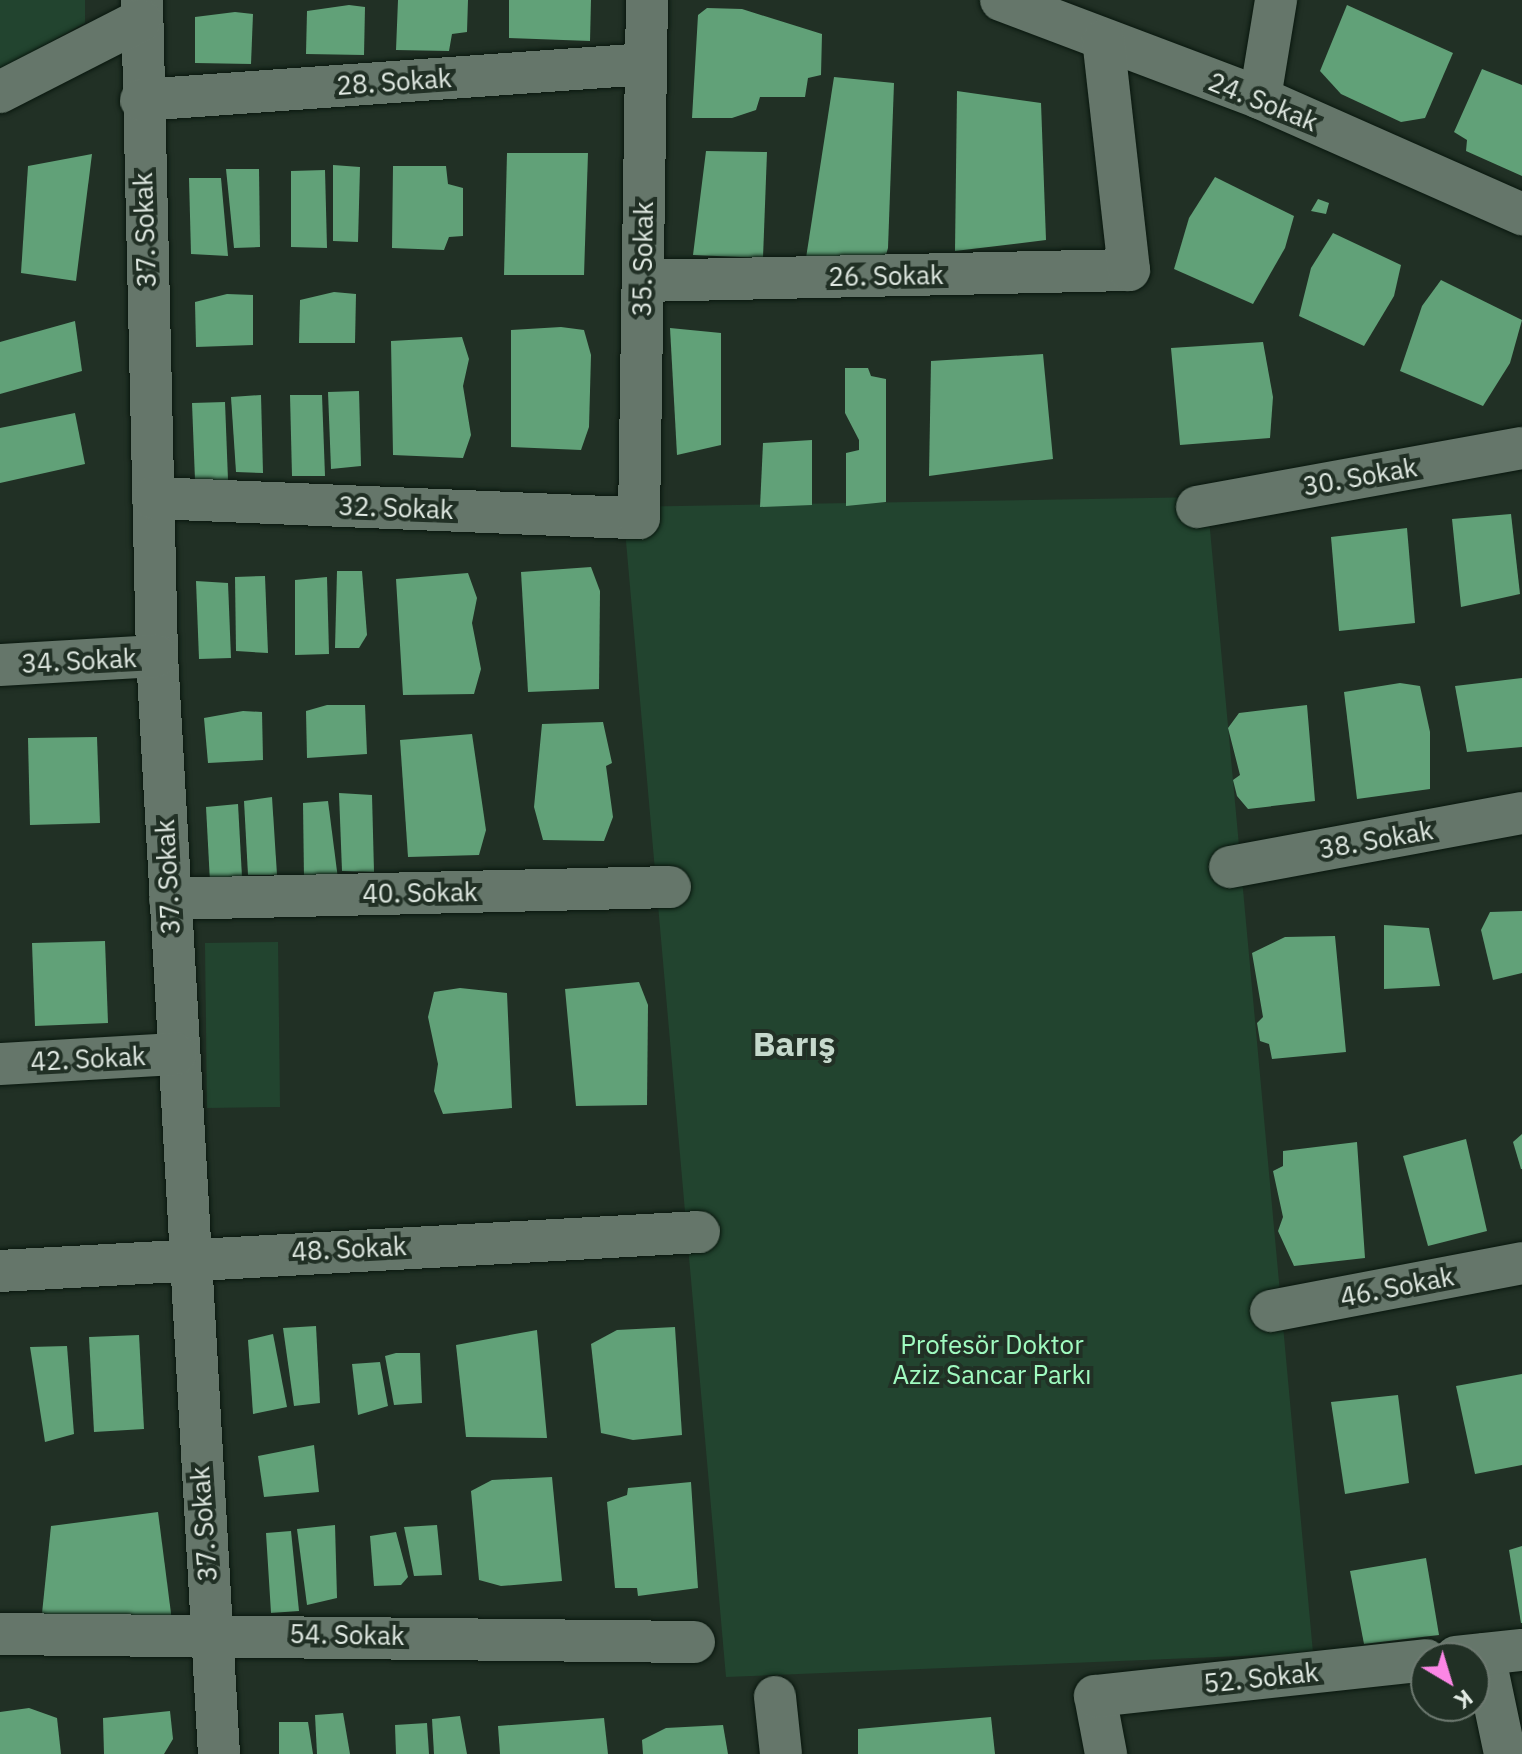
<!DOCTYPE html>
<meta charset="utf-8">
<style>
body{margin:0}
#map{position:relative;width:1522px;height:1754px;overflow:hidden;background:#213025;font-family:"IBM Plex Sans",sans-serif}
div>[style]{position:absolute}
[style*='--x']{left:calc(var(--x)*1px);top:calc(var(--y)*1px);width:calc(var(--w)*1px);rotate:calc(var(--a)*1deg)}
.green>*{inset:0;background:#22442f}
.building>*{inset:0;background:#61a178}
.roads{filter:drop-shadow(0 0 2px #09170e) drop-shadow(0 0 2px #09170e)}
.street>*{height:42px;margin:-21px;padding:0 21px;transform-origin:21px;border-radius:21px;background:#65766a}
span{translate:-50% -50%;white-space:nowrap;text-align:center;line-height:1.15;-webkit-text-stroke:8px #213025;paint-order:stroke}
.street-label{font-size:26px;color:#e1eae3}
.park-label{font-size:26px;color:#a0fbc0}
.district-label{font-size:34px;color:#c6d9cc;font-weight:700}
.north{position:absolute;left:1410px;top:1642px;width:80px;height:80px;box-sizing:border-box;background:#213025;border:2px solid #6e7a71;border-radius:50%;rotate:142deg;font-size:22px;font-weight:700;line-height:32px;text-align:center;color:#e1eae3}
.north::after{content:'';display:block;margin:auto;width:28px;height:36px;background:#fb86e5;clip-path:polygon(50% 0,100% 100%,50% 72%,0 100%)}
</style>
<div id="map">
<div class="green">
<div style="clip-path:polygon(0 0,85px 0,85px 23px,0 70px)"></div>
<div style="clip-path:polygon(1207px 497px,1313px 1653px,726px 1677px,623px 507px)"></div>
<div style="clip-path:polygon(278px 942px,280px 1107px,207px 1108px,205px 943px)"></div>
</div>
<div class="building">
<div style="clip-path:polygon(398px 0,468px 0,467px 32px,452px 34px,449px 51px,396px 50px)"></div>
<div style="clip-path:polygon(509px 0,591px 0,590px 41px,509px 38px)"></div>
<div style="clip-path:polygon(349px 5px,365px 7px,364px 55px,306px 54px,307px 11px)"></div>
<div style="clip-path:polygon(1347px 5px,1453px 53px,1425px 118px,1401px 122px,1341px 94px,1320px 71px)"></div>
<div style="clip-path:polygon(707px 8px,742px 9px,822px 34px,821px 75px,808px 78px,805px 97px,760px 97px,756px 110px,732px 118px,692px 118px,698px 15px)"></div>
<div style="clip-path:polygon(235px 12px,253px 14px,251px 64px,195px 63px,195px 17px)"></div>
<div style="clip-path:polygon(1482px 69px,1522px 85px,1522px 176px,1466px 151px,1467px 140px,1454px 132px)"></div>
<div style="clip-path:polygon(834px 77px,894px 83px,888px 248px,884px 262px,804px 271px)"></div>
<div style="clip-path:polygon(957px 91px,1041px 103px,1046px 240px,955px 251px)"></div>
<div style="clip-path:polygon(706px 151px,767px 152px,763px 258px,693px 255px)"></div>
<div style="clip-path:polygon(507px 153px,588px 153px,584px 275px,504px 275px)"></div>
<div style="clip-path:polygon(92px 154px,76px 281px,21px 273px,28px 166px)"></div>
<div style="clip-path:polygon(333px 165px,360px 167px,358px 242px,333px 241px)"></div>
<div style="clip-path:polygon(393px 166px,446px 166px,448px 184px,463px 188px,463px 236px,449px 237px,444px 250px,392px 248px)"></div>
<div style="clip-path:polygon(226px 169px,259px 169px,260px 247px,234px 248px)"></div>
<div style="clip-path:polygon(325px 170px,327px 248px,291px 247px,291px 171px)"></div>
<div style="clip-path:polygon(1215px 177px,1294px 216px,1285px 248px,1253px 304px,1174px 269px,1189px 218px)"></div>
<div style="clip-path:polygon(189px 178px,221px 178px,228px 256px,191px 254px)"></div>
<div style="clip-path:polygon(1318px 199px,1329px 203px,1326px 214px,1311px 211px)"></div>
<div style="clip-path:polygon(1333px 233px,1401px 265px,1394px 296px,1364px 346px,1299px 316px,1311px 268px)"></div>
<div style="clip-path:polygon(1441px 280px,1522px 320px,1510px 363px,1483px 406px,1400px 371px,1422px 306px)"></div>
<div style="clip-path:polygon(334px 292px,356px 294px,355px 343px,299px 343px,300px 300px)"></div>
<div style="clip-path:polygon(227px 294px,253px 295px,253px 345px,196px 347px,195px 302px)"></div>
<div style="clip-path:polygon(75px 321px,82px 371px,0 394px,0 342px)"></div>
<div style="clip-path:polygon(561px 327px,584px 330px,591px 355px,589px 427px,581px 450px,511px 447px,511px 330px)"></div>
<div style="clip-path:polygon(670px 328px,721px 333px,721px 445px,677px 455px)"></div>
<div style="clip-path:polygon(462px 337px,469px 359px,463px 386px,471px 435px,463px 458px,393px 455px,391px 341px)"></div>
<div style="clip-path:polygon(1263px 342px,1273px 397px,1270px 438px,1180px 445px,1171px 348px)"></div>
<div style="clip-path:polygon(1043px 354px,1053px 459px,929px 476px,931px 361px)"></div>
<div style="clip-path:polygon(845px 368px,868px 368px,871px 376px,886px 379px,886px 502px,846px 506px,846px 453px,859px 450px,859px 440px,845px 413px)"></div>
<div style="clip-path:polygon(359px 391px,361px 466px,331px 469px,328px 392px)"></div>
<div style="clip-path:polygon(261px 395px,263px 473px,236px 472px,231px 397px)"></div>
<div style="clip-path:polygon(290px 395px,322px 395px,325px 476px,292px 476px)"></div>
<div style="clip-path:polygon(225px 402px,228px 480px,195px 480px,192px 403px)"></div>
<div style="clip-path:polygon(75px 413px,85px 464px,0 483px,0 428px)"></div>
<div style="clip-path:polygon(812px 440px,812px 505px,760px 507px,763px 443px)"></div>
<div style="clip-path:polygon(1511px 514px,1520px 594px,1461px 607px,1452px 519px)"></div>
<div style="clip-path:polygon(1407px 528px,1415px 623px,1339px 631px,1331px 537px)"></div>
<div style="clip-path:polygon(591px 567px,600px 591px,599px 689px,528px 692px,521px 572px)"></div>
<div style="clip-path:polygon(337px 571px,362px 571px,367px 635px,359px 648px,335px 648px)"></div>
<div style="clip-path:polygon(468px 573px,477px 598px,472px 623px,481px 669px,474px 694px,403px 695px,396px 579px)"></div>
<div style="clip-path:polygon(265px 576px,268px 653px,236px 651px,235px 577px)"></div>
<div style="clip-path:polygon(327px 577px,329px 654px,295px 655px,295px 580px)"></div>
<div style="clip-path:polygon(196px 581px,228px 583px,231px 658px,199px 659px)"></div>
<div style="clip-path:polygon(1522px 678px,1522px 747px,1467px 752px,1455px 686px)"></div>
<div style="clip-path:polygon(1400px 683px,1420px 686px,1430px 732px,1430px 789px,1357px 799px,1344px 692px)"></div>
<div style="clip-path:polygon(327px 705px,365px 705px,367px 754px,307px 758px,306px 711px)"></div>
<div style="clip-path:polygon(1307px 705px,1315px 801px,1248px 809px,1237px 796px,1233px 780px,1240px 775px,1228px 728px,1239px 713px)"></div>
<div style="clip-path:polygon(243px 711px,262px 712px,263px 760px,208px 763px,204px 718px)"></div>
<div style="clip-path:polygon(603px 722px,612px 763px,606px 766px,613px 817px,604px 841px,543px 840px,534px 807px,542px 724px)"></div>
<div style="clip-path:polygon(472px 734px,486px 830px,479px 855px,408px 857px,400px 740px)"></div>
<div style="clip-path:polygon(97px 737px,100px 823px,30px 825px,28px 738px)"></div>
<div style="clip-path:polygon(339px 793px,372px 795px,374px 872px,342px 871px)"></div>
<div style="clip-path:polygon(272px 797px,277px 875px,248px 875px,244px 801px)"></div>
<div style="clip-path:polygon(328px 801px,338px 879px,304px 879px,303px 803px)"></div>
<div style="clip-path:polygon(238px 804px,242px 877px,210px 882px,206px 807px)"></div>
<div style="clip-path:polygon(1522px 911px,1522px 973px,1493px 980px,1481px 930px,1490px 912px)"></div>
<div style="clip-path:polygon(1384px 925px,1429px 928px,1440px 986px,1384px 989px)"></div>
<div style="clip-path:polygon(1335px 936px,1346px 1052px,1272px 1059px,1269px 1044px,1260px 1041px,1257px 1023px,1263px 1017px,1252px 953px,1285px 937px)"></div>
<div style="clip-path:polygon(105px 941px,108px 1023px,35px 1026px,32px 943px)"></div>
<div style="clip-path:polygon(639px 982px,648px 1005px,647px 1105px,576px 1106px,565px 989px)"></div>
<div style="clip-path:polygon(460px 988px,507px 993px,512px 1108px,443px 1114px,434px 1091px,438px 1064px,428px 1017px,434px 992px)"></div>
<div style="clip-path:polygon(1522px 1134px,1522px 1169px,1521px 1169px,1513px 1142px)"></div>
<div style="clip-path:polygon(1466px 1139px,1487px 1231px,1428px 1246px,1403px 1156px)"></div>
<div style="clip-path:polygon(1357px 1142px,1365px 1258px,1294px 1266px,1278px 1231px,1283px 1217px,1273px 1171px,1283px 1166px,1283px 1151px)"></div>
<div style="clip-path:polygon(316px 1326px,320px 1403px,294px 1406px,283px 1328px)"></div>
<div style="clip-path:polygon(675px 1327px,682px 1435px,633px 1440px,601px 1433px,591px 1344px,617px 1330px)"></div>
<div style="clip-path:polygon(537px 1330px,547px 1438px,466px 1437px,456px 1345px)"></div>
<div style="clip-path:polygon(273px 1334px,287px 1407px,253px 1414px,248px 1340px)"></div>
<div style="clip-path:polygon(139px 1335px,144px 1429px,94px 1432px,89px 1337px)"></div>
<div style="clip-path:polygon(67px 1346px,74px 1434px,45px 1442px,30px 1347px)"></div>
<div style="clip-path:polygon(396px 1353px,420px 1353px,422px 1403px,394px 1405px,385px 1356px)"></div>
<div style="clip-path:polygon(380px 1362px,388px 1406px,358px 1415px,352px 1364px)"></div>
<div style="clip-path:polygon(1522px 1374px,1522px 1465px,1475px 1474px,1456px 1386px)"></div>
<div style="clip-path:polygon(1398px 1395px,1409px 1483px,1345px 1494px,1331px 1402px)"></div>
<div style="clip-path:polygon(314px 1445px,319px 1492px,264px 1497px,258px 1456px)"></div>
<div style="clip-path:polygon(552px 1477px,562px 1581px,501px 1586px,479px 1580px,471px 1491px,492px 1480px)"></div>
<div style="clip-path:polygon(691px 1482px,698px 1588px,638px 1596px,637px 1588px,615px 1588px,607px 1502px,627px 1495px,628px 1488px)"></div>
<div style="clip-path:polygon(158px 1512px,173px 1629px,40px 1633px,51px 1526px)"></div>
<div style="clip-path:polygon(335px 1525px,337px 1598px,307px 1605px,297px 1529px)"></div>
<div style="clip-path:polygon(437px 1525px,442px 1575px,414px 1576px,404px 1527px)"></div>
<div style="clip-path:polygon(291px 1531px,299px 1611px,271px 1613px,266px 1533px)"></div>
<div style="clip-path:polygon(396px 1532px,408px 1577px,401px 1585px,374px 1586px,370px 1536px)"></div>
<div style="clip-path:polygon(1522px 1546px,1522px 1623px,1521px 1623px,1509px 1550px)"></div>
<div style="clip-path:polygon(1426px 1558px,1439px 1635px,1364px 1644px,1350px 1571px)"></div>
<div style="clip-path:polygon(29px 1708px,57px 1718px,61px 1754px,0 1754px,0 1712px)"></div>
<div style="clip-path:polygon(170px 1711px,173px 1739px,164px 1754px,104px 1754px,103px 1718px)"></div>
<div style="clip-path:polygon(343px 1713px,350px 1754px,317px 1754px,315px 1715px)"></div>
<div style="clip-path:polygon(460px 1716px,467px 1754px,434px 1754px,432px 1719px)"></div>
<div style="clip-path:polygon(991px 1717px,995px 1754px,858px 1754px,858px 1729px)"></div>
<div style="clip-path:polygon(604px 1718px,608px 1754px,500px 1754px,498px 1726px)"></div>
<div style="clip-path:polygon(279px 1722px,308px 1722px,313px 1754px,279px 1754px)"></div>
<div style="clip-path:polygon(427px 1723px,429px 1754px,396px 1754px,395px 1725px)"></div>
<div style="clip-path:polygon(723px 1725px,728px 1754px,643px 1754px,642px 1740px,666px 1728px)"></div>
</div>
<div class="roads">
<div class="street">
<div style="--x:142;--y:0;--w:656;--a:88.69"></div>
<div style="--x:157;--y:656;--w:1100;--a:86.77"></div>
<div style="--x:1001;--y:0;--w:277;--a:20.7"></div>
<div style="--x:1260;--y:98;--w:287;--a:23.9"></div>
<div style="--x:0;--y:92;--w:158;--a:-27.1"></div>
<div style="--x:1260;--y:98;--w:99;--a:-80.7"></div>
<div style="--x:141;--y:100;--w:506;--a:-4.08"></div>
<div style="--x:643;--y:281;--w:486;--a:-1.3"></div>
<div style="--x:1129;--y:270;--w:231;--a:-96.4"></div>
<div style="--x:153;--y:498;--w:486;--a:2.4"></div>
<div style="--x:639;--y:518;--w:518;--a:-89.12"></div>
<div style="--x:1197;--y:507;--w:330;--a:-10.3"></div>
<div style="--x:0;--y:665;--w:157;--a:-3.3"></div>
<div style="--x:1230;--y:867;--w:297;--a:-10.5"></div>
<div style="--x:170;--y:899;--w:500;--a:-1.37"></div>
<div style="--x:0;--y:1064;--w:176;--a:-3.3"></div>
<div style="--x:0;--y:1271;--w:700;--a:-3.19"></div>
<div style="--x:1271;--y:1311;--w:256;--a:-10.8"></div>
<div style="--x:0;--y:1634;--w:694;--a:0.66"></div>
<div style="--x:1484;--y:1654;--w:102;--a:78.1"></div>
<div style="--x:1456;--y:1657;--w:66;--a:-6.1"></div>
<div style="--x:775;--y:1697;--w:57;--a:84"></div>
<div style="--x:1106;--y:1754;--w:59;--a:-100.7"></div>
<div style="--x:1095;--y:1696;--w:333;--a:-6.2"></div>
</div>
</div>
<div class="street-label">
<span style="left:394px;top:82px;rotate:-4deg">28. Sokak</span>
<span style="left:1263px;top:102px;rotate:22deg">24. Sokak</span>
<span style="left:145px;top:230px;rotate:-92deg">37. Sokak</span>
<span style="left:643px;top:259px;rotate:-89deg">35. Sokak</span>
<span style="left:886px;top:276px;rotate:-1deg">26. Sokak</span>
<span style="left:1360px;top:477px;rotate:-10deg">30. Sokak</span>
<span style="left:396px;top:508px;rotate:2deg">32. Sokak</span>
<span style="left:79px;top:661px;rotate:-3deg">34. Sokak</span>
<span style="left:1376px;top:840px;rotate:-10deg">38. Sokak</span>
<span style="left:168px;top:877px;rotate:-93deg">37. Sokak</span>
<span style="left:420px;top:893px;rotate:-1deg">40. Sokak</span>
<span style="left:88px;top:1059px;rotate:-3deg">42. Sokak</span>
<span style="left:349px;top:1249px;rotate:-3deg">48. Sokak</span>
<span style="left:1397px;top:1287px;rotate:-11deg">46. Sokak</span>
<span style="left:204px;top:1524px;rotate:-94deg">37. Sokak</span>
<span style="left:347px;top:1635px;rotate:1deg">54. Sokak</span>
<span style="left:1261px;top:1678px;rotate:-6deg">52. Sokak</span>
</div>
<div class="park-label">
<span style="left:992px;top:1360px">Profesör Doktor<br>Aziz Sancar Parkı</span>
</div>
<div class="district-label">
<span style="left:794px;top:1044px">Barış</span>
</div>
<div class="north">K</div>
</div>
